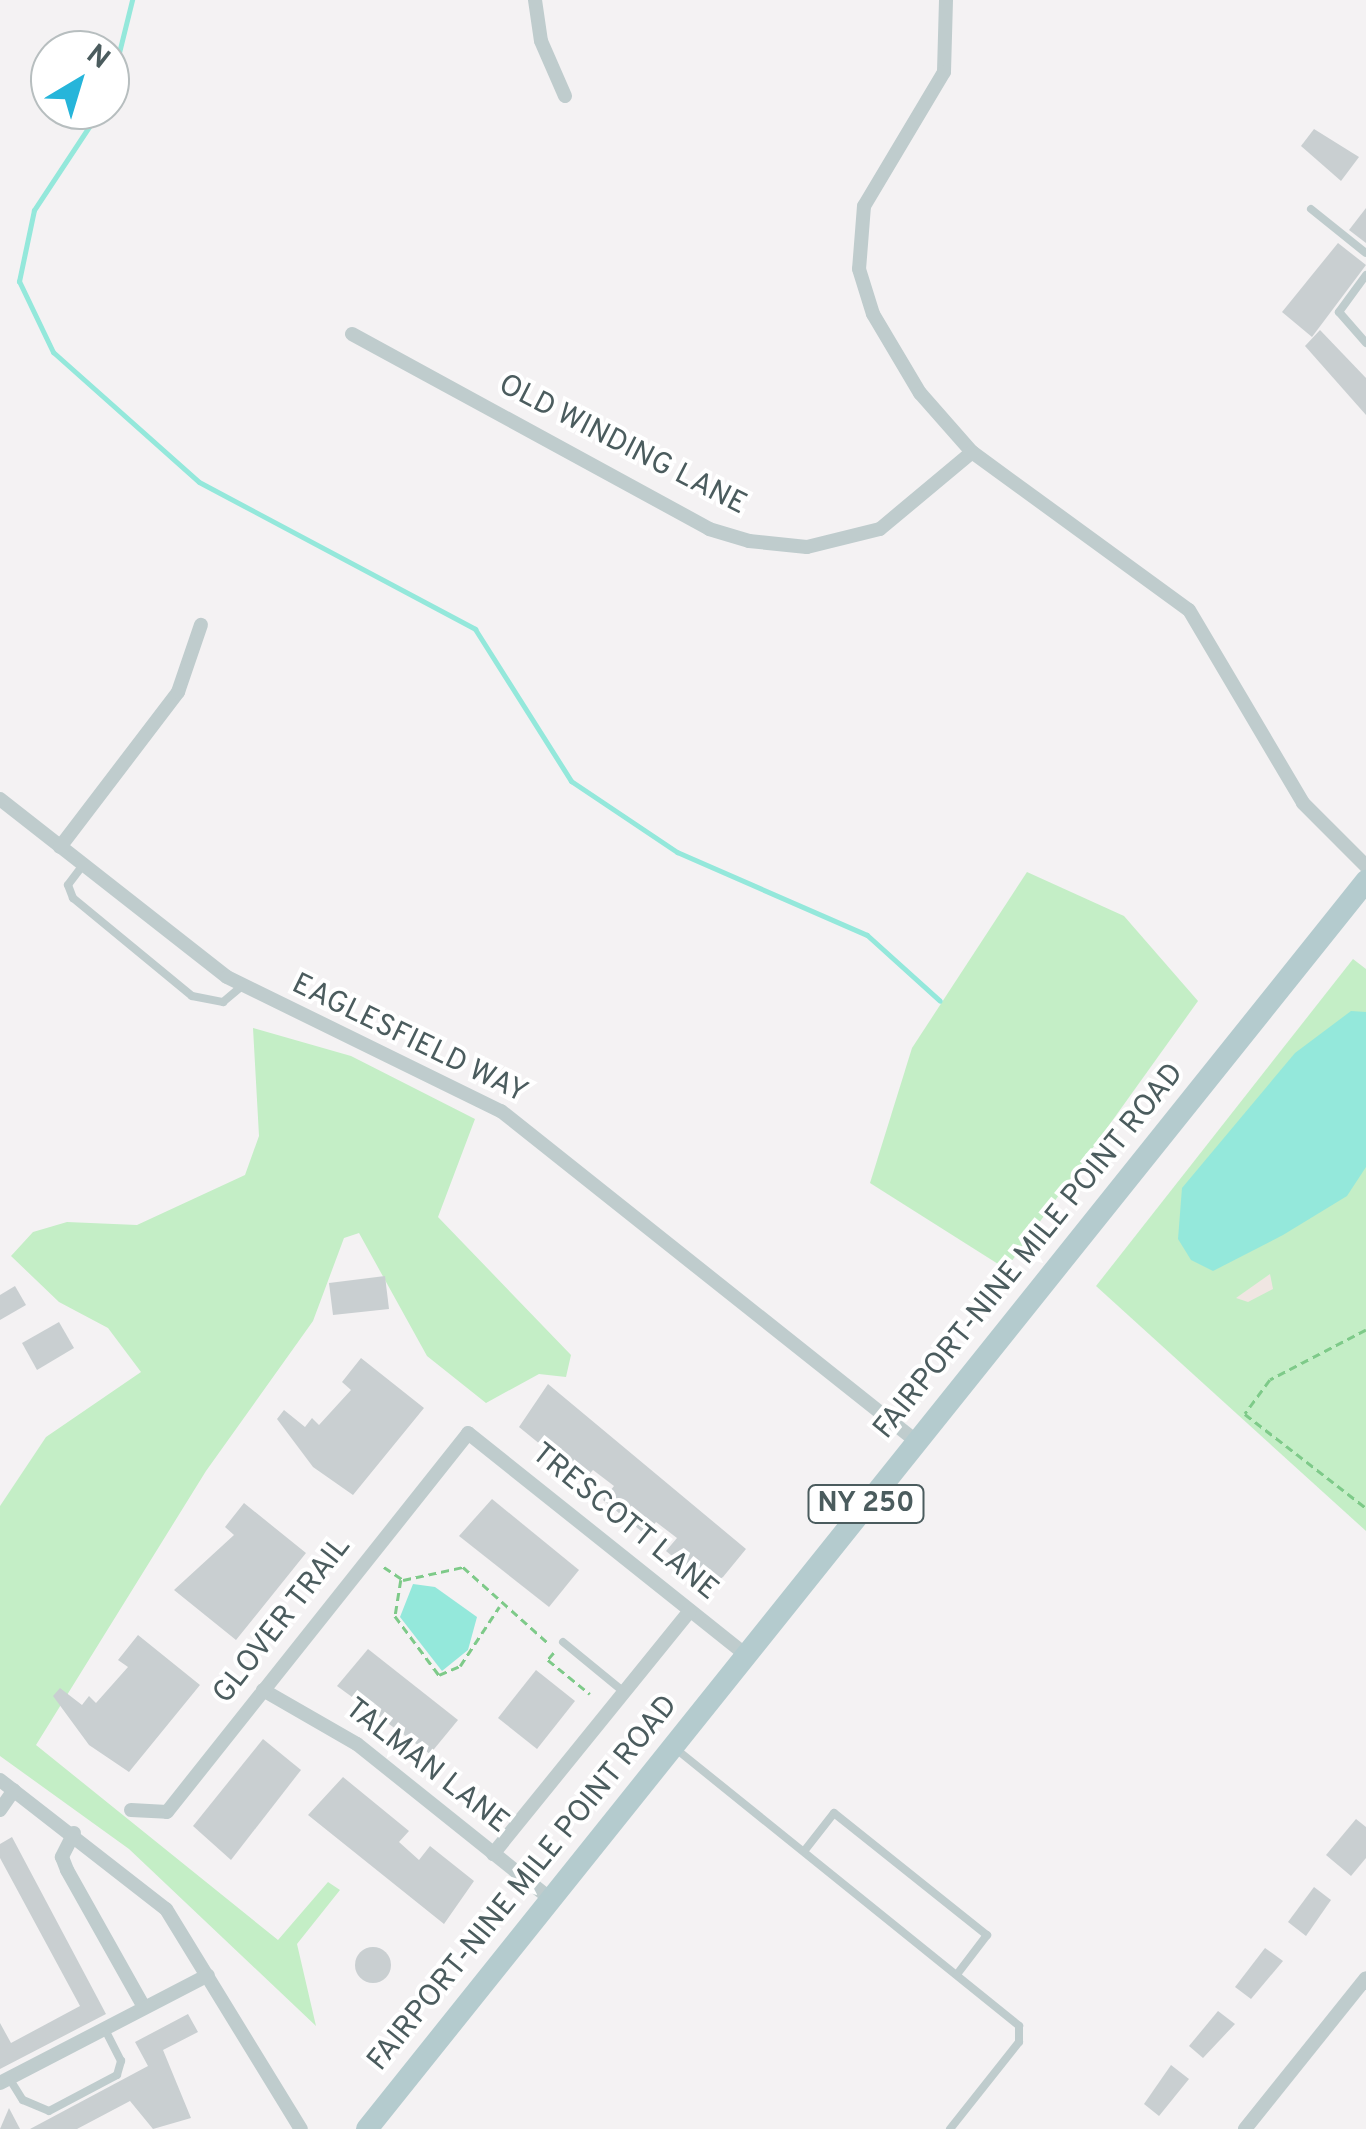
<!DOCTYPE html>
<style>
body{margin:0}
#map{position:relative;width:1366px;height:2129px;overflow:hidden;background:#f4f2f3;font-family:Overpass,sans-serif}
div>[style]{position:absolute}
[style*='--x']{left:calc(var(--x)*1px);top:calc(var(--y)*1px);width:calc(var(--w)*1px);rotate:calc(var(--a)*1deg)}
.green>*{inset:0;background:#c4eec6}
.sand>*{inset:0;background:#f0e6e2}
.water>*{inset:0;background:#94e8db}
.stream>*{height:5px;margin:-2.5px;padding:0 2.5px;transform-origin:2.5px;border-radius:2.5px;background:#94e8db}
.building>*{inset:0;background:#c9cfd1}
.round{border-radius:50%}
.path>*{height:2.5px;margin-top:-1.25px;transform-origin:0;background:repeating-linear-gradient(90deg,#7eca89 0 8px,transparent 0 13px)}
.lane>*{height:8px;margin:-4px;padding:0 4px;transform-origin:4px;border-radius:4px;background:#bfcccd}
.street>*{height:14px;margin:-7px;padding:0 7px;transform-origin:7px;border-radius:7px;background:#bfcccd}
.primary>*{height:22px;margin:-11px;padding:0 11px;transform-origin:11px;border-radius:11px;background:#b4cbce}
span{translate:-50% -50%;white-space:nowrap;text-align:center;line-height:1.15;-webkit-text-stroke:8px #fff;paint-order:stroke}
.shield-label span{padding:2px 8px;background:#fff;border:2px solid;border-radius:8px;-webkit-text-stroke-width:0}
.shield-label{font-size:28px;color:#4b5c5e;font-weight:700}
.street-label{font-size:30px;color:#4b5c5e}
.north{position:absolute;left:30px;top:30px;width:100px;height:100px;box-sizing:border-box;background:#fff;border:2px solid #b7bebf;border-radius:50%;rotate:38deg;font-size:28px;font-weight:700;line-height:40px;text-align:center;color:#4b5c5e}
.north::after{content:'';display:block;margin:auto;width:35px;height:45px;background:#26b5da;clip-path:polygon(50% 0,100% 100%,50% 72%,0 100%)}
</style>
<div id="map">
<div class="green">
<div style="clip-path:polygon(1027px 872px,1124px 916px,1198px 1001px,1006px 1269px,870px 1183px,912px 1048px)"></div>
<div style="clip-path:polygon(1353px 959px,1366px 969px,1366px 1531px,1096px 1286px)"></div>
<div style="clip-path:polygon(253px 1028px,351px 1056px,475px 1119px,438px 1217px,571px 1355px,566px 1377px,539px 1374px,486px 1403px,427px 1356px,359px 1233px,344px 1238px,313px 1321px,206px 1471px,36px 1745px,278px 1940px,328px 1882px,340px 1890px,297px 1944px,316px 2026px,129px 1849px,0 1756px,0 1506px,46px 1437px,141px 1372px,108px 1328px,59px 1302px,11px 1256px,33px 1232px,67px 1222px,137px 1225px,245px 1175px,259px 1136px)"></div>
</div>
<div class="sand">
<div style="clip-path:polygon(1270px 1274px,1273px 1289px,1248px 1302px,1236px 1298px)"></div>
</div>
<div class="water">
<div style="clip-path:polygon(1351px 1011px,1366px 1012px,1366px 1167px,1347px 1196px,1283px 1235px,1213px 1271px,1191px 1260px,1178px 1239px,1182px 1188px,1295px 1053px)"></div>
<div style="clip-path:polygon(413px 1584px,435px 1587px,477px 1617px,468px 1650px,442px 1671px,400px 1617px)"></div>
</div>
<div class="stream">
<div style="--x:110;--y:89;--w:92;--a:-76.1"></div>
<div style="--x:100;--y:110;--w:120;--a:123.4"></div>
<div style="--x:34;--y:210;--w:73;--a:101.9"></div>
<div style="--x:19;--y:281;--w:79;--a:64.4"></div>
<div style="--x:53;--y:352;--w:195;--a:41.7"></div>
<div style="--x:199;--y:482;--w:313;--a:28"></div>
<div style="--x:475;--y:629;--w:180;--a:57.7"></div>
<div style="--x:571;--y:781;--w:128;--a:33.8"></div>
<div style="--x:677;--y:852;--w:207;--a:23.6"></div>
<div style="--x:867;--y:935;--w:98;--a:42.1"></div>
</div>
<div class="building">
<div style="clip-path:polygon(1314px 129px,1359px 157px,1341px 181px,1301px 146px)"></div>
<div style="clip-path:polygon(1366px 208px,1366px 243px,1349px 230px)"></div>
<div style="clip-path:polygon(1338px 243px,1366px 265px,1312px 337px,1282px 312px)"></div>
<div style="clip-path:polygon(1320px 330px,1366px 378px,1366px 415px,1305px 346px)"></div>
<div style="clip-path:polygon(385px 1276px,389px 1309px,333px 1315px,329px 1283px)"></div>
<div style="clip-path:polygon(15px 1286px,26px 1305px,0 1320px,0 1295px)"></div>
<div style="clip-path:polygon(59px 1322px,74px 1348px,37px 1370px,22px 1343px)"></div>
<div style="clip-path:polygon(361px 1358px,424px 1408px,353px 1495px,313px 1467px,277px 1419px,284px 1410px,305px 1427px,312px 1418px,319px 1425px,351px 1390px,342px 1382px)"></div>
<div style="clip-path:polygon(548px 1384px,746px 1549px,723px 1577px,709px 1586px,666px 1551px,677px 1538px,656px 1522px,646px 1535px,603px 1500px,614px 1486px,593px 1470px,584px 1480px,519px 1427px)"></div>
<div style="clip-path:polygon(492px 1499px,579px 1570px,549px 1607px,459px 1536px)"></div>
<div style="clip-path:polygon(244px 1503px,306px 1553px,236px 1640px,174px 1590px,234px 1535px,225px 1527px)"></div>
<div style="clip-path:polygon(138px 1635px,200px 1685px,129px 1772px,89px 1745px,53px 1696px,60px 1688px,82px 1705px,89px 1696px,96px 1703px,128px 1667px,118px 1660px)"></div>
<div style="clip-path:polygon(368px 1649px,458px 1720px,430px 1754px,337px 1686px)"></div>
<div style="clip-path:polygon(536px 1670px,575px 1701px,537px 1749px,498px 1718px)"></div>
<div style="clip-path:polygon(263px 1739px,301px 1770px,231px 1860px,193px 1826px)"></div>
<div style="clip-path:polygon(343px 1777px,409px 1831px,399px 1842px,419px 1860px,430px 1846px,474px 1881px,444px 1924px,308px 1815px)"></div>
<div style="clip-path:polygon(1356px 1819px,1366px 1827px,1366px 1858px,1351px 1876px,1326px 1855px)"></div>
<div style="clip-path:polygon(12px 1837px,106px 2014px,0 2069px,0 2023px,11px 2043px,80px 2006px,0 1858px,0 1844px)"></div>
<div style="clip-path:polygon(1314px 1887px,1331px 1900px,1306px 1936px,1288px 1922px)"></div>
<div class="round" style="left:355px;top:1947px;width:36px;height:36px"></div>
<div style="clip-path:polygon(1265px 1948px,1283px 1961px,1251px 1999px,1235px 1987px)"></div>
<div style="clip-path:polygon(1218px 2011px,1235px 2024px,1203px 2058px,1189px 2046px)"></div>
<div style="clip-path:polygon(188px 2014px,198px 2032px,163px 2050px,191px 2118px,153px 2129px,130px 2101px,77px 2129px,30px 2129px,148px 2066px,135px 2042px)"></div>
<div style="clip-path:polygon(1171px 2065px,1189px 2079px,1159px 2116px,1144px 2104px)"></div>
<div style="clip-path:polygon(9px 2108px,20px 2129px,0 2129px)"></div>
</div>
<div class="path">
<div style="--x:1366;--y:1330;--w:108;--a:152.5"></div>
<div style="--x:1270;--y:1380;--w:42;--a:126.3"></div>
<div style="--x:1245;--y:1414;--w:153;--a:37.8"></div>
<div style="--x:384;--y:1567;--w:23;--a:34"></div>
<div style="--x:403;--y:1580;--w:61;--a:-12.2"></div>
<div style="--x:463;--y:1567;--w:114;--a:41.8"></div>
<div style="--x:401;--y:1580;--w:36;--a:99"></div>
<div style="--x:395;--y:1616;--w:74;--a:53.3"></div>
<div style="--x:439;--y:1675;--w:23;--a:-23"></div>
<div style="--x:460;--y:1666;--w:71;--a:-56.5"></div>
<div style="--x:554;--y:1653;--w:9;--a:131"></div>
<div style="--x:548;--y:1660;--w:54;--a:39"></div>
</div>
<div class="lane">
<div style="--x:1311;--y:209;--w:70;--a:38.7"></div>
<div style="--x:1366;--y:275;--w:46;--a:126.1"></div>
<div style="--x:1339;--y:312;--w:41;--a:48.9"></div>
<div style="--x:83;--y:865;--w:25;--a:127"></div>
<div style="--x:68;--y:885;--w:14;--a:69"></div>
<div style="--x:73;--y:898;--w:154;--a:39.5"></div>
<div style="--x:192;--y:996;--w:32;--a:11"></div>
<div style="--x:223;--y:1002;--w:25;--a:-40"></div>
<div style="--x:563;--y:1642;--w:79;--a:39.3"></div>
<div style="--x:676;--y:1749;--w:441;--a:38.9"></div>
<div style="--x:1019;--y:2026;--w:16;--a:90"></div>
<div style="--x:1019;--y:2042;--w:111;--a:128.4"></div>
<div style="--x:805;--y:1850;--w:47;--a:-51.9"></div>
<div style="--x:834;--y:1813;--w:196;--a:38.6"></div>
<div style="--x:987;--y:1935;--w:48;--a:127.3"></div>
<div style="--x:9;--y:2078;--w:26;--a:58"></div>
<div style="--x:23;--y:2100;--w:28;--a:23"></div>
<div style="--x:49;--y:2111;--w:77;--a:-27.9"></div>
<div style="--x:117;--y:2075;--w:15;--a:-74"></div>
<div style="--x:121;--y:2061;--w:37;--a:-117"></div>
</div>
<div class="street">
<div style="--x:535;--y:0;--w:41;--a:81.7"></div>
<div style="--x:541;--y:41;--w:60;--a:66.4"></div>
<div style="--x:946;--y:0;--w:72;--a:91.6"></div>
<div style="--x:944;--y:72;--w:156;--a:120.8"></div>
<div style="--x:864;--y:206;--w:63;--a:94.5"></div>
<div style="--x:859;--y:269;--w:47;--a:72.7"></div>
<div style="--x:873;--y:314;--w:92;--a:59.3"></div>
<div style="--x:920;--y:393;--w:79;--a:48.6"></div>
<div style="--x:972;--y:452;--w:268;--a:36.1"></div>
<div style="--x:1189;--y:610;--w:224;--a:59.4"></div>
<div style="--x:1303;--y:803;--w:89;--a:45"></div>
<div style="--x:352;--y:334;--w:407;--a:28.6"></div>
<div style="--x:709;--y:529;--w:42;--a:16.7"></div>
<div style="--x:749;--y:541;--w:58;--a:5.9"></div>
<div style="--x:807;--y:547;--w:75;--a:-13.9"></div>
<div style="--x:880;--y:529;--w:120;--a:-39.9"></div>
<div style="--x:0;--y:799;--w:288;--a:38.1"></div>
<div style="--x:227;--y:977;--w:305;--a:26.1"></div>
<div style="--x:501;--y:1111;--w:530;--a:38.49"></div>
<div style="--x:60;--y:847;--w:195;--a:-52.7"></div>
<div style="--x:178;--y:692;--w:71;--a:-71.1"></div>
<div style="--x:263;--y:1690;--w:108;--a:29.9"></div>
<div style="--x:357;--y:1744;--w:246;--a:38.7"></div>
<div style="--x:0;--y:1780;--w:210;--a:37.9"></div>
<div style="--x:166;--y:1909;--w:258;--a:58.5"></div>
<div style="--x:0;--y:1810;--w:24;--a:-55"></div>
<div style="--x:131;--y:1810;--w:36;--a:3"></div>
<div style="--x:167;--y:1812;--w:484;--a:-51.5"></div>
<div style="--x:468;--y:1433;--w:356;--a:38.6"></div>
<div style="--x:74;--y:1833;--w:27;--a:117"></div>
<div style="--x:62;--y:1857;--w:14;--a:69"></div>
<div style="--x:67;--y:1870;--w:157;--a:60.7"></div>
<div style="--x:493;--y:1854;--w:313;--a:-51"></div>
<div style="--x:0;--y:2083;--w:234;--a:-27.4"></div>
<div style="--x:1245;--y:2129;--w:193;--a:-51.3"></div>
</div>
<div class="primary">
<div style="--x:367;--y:2129;--w:1599;--a:-51.32"></div>
</div>
<div class="shield-label">
<span style="left:866px;top:1504px">NY 250</span>
</div>
<div class="street-label">
<span style="left:622px;top:446px;rotate:27deg">OLD WINDING LANE</span>
<span style="left:409px;top:1040px;rotate:26deg">EAGLESFIELD WAY</span>
<span style="left:1030px;top:1252px;rotate:-51deg">FAIRPORT-NINE MILE POINT ROAD</span>
<span style="left:624px;top:1523px;rotate:39deg">TRESCOTT LANE</span>
<span style="left:283px;top:1621px;rotate:-52deg">GLOVER TRAIL</span>
<span style="left:426px;top:1767px;rotate:38deg">TALMAN LANE</span>
<span style="left:524px;top:1884px;rotate:-51deg">FAIRPORT-NINE MILE POINT ROAD</span>
</div>
<div class="north">N</div>
</div>
